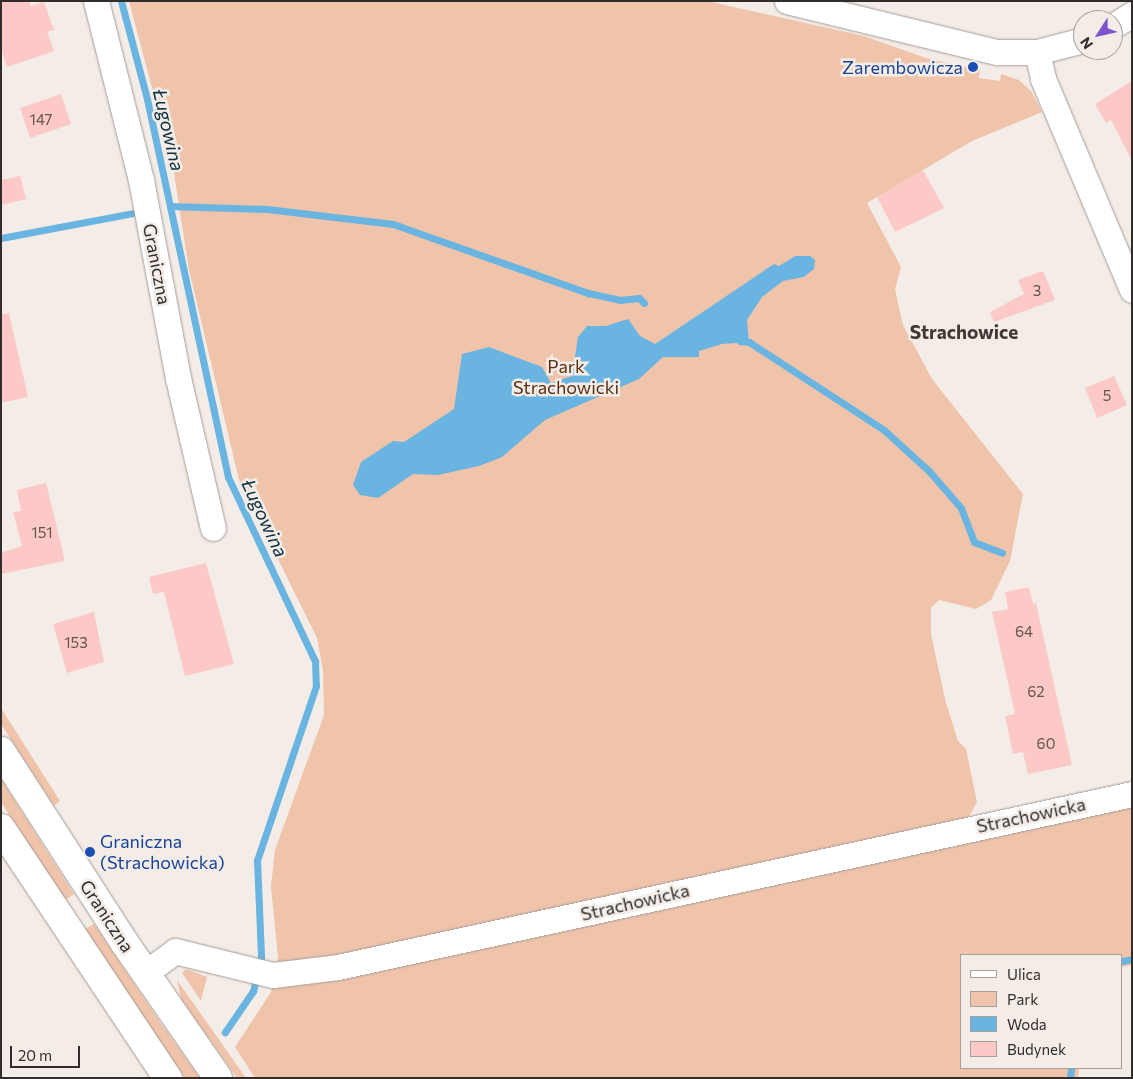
<!DOCTYPE html>
<meta charset="utf-8">
<style>
body{margin:0}
#map{position:relative;width:1133px;height:1079px;overflow:hidden;background:#f3ece7;font-family:Commissioner,sans-serif}
div>[style]{position:absolute}
[style*='--x']{left:calc(var(--x)*1px);top:calc(var(--y)*1px);width:calc(var(--w)*1px);rotate:calc(var(--a)*1deg)}
.green>*{inset:0;background:#f0c4ab}
.water>*{inset:0;background:#69b4e0}
.stream>*{height:7px;margin:-3.5px;padding:0 3.5px;transform-origin:3.5px;border-radius:3.5px;background:#69b4e0}
.building>*{inset:0;background:#fcc9c6}
.roads{filter:drop-shadow(0 0 1px #a59d99) drop-shadow(0 0 1px #a59d99)}
.street>*{height:25px;margin:-12.5px;padding:0 12.5px;transform-origin:12.5px;border-radius:12.5px;background:#fff}
.secondary>*{height:28px;margin:-14px;padding:0 14px;transform-origin:14px;border-radius:14px;background:#fff}
.dots>*{width:14px;height:14px;translate:-50% -50%;box-sizing:border-box;border:2px solid #f3ece7;border-radius:50%}
span{translate:-50% -50%;white-space:nowrap;text-align:center;line-height:1.15;-webkit-text-stroke:5px #f3ece7;paint-order:stroke}
.number-label{font-size:15px;color:#635452}
.number-label span{-webkit-text-stroke-width:0}
.transit-label{font-size:18px;color:#164399}
.right{translate:-100% -50%;text-align:right}
.left{translate:0 -50%;text-align:left}
.street-label{font-size:18px;color:#302d2c}
.park-label{font-size:18px;color:#5b2e10}
.water-label{font-size:19px;color:#0c2f41;font-style:italic}
.neighbourhood-label{font-size:19px;color:#403a37;font-weight:700}
.frame{position:absolute;inset:0;border:2px solid #302d2c;pointer-events:none}
.legend{position:absolute;left:960px;top:954px;width:162px;height:115px;box-sizing:border-box;background:#f3ece7;border:1px solid #a5a09c;margin:0;padding:6px 9px;list-style:none;font-size:15px;color:#302d2c}
.legend li{display:flex;align-items:center;gap:10px;height:25px}
.legend b{width:25px;border:1px solid #a5a09c}
.north{position:absolute;left:1073px;top:10px;width:50px;height:50px;box-sizing:border-box;background:#f3ece7;border:1px solid #a5a09c;border-radius:50%;rotate:235deg;font-size:14px;font-weight:700;line-height:20px;text-align:center;color:#302d2c}
.north::after{content:'';display:block;margin:auto;width:18px;height:22px;background:#7c54ce;clip-path:polygon(50% 0,100% 100%,50% 72%,0 100%)}
.scale{position:absolute;left:10px;top:1046px;width:70px;height:22px;box-sizing:border-box;border:2px solid #302d2c;border-top:0;padding-left:6px;font-size:15px;line-height:18px;white-space:nowrap;color:#302d2c;-webkit-text-stroke:4px #f3ece7;paint-order:stroke}
</style>
<div id="map">
<div class="green">
<div style="clip-path:polygon(129px 1px,707px 1px,864px 36px,926px 58px,980px 70px,979px 78px,1000px 81px,1001px 74px,1019px 80px,1031px 91px,1042px 112px,972px 141px,867px 203px,901px 267px,895px 289px,903px 325px,932px 379px,1023px 494px,1010px 561px,991px 600px,976px 609px,939px 600px,931px 608px,931px 634px,946px 703px,958px 741px,966px 749px,977px 802px,966px 822px,1132px 805px,1132px 965px,1122px 967px,1122px 955px,962px 955px,962px 1068px,1079px 1068px,1078px 1078px,255px 1078px,235px 1047px,271px 992px,278px 957px,271px 886px,275px 850px,324px 715px,323px 671px,317px 638px,239px 480px,189px 270px,173px 167px)"></div>
<div style="clip-path:polygon(1px 708px,60px 801px,54px 806px,1px 724px)"></div>
<div style="clip-path:polygon(1px 779px,74px 894px,64px 901px,1px 802px)"></div>
<div style="clip-path:polygon(94px 924px,160px 1022px,200px 1078px,185px 1078px,162px 1046px,83px 930px)"></div>
<div style="clip-path:polygon(186px 969px,207px 977px,201px 1001px,182px 973px)"></div>
<div style="clip-path:polygon(177px 980px,246px 1078px,237px 1078px,181px 999px)"></div>
</div>
<div class="water">
<div style="clip-path:polygon(795px 256px,810px 256px,815px 260px,814px 269px,804px 277px,783px 281px,762px 297px,747px 320px,749px 342px,722px 344px,699px 351px,699px 357px,663px 357px,639px 379px,545px 420px,502px 457px,479px 466px,438px 475px,413px 474px,378px 498px,360px 495px,353px 485px,361px 462px,393px 441px,404px 442px,454px 409px,462px 354px,489px 347px,542px 367px,551px 383px,572px 376px,578px 337px,587px 326px,606px 326px,628px 319px,640px 336px,655px 344px,774px 264px,779px 266px)"></div>
</div>
<div class="stream">
<div style="--x:121;--y:1;--w:101;--a:75.1"></div>
<div style="--x:147;--y:99;--w:387;--a:77.9"></div>
<div style="--x:228;--y:477;--w:204;--a:64.7"></div>
<div style="--x:315;--y:661;--w:25;--a:88"></div>
<div style="--x:316;--y:686;--w:184;--a:108.7"></div>
<div style="--x:257;--y:860;--w:97;--a:87.6"></div>
<div style="--x:261;--y:957;--w:35;--a:103"></div>
<div style="--x:253;--y:991;--w:50;--a:124.3"></div>
<div style="--x:170;--y:206;--w:97;--a:1.8"></div>
<div style="--x:267;--y:209;--w:127;--a:6.8"></div>
<div style="--x:393;--y:224;--w:207;--a:19.5"></div>
<div style="--x:588;--y:293;--w:33;--a:12"></div>
<div style="--x:620;--y:300;--w:19;--a:-6"></div>
<div style="--x:639;--y:298;--w:7;--a:45"></div>
<div style="--x:1;--y:238;--w:134;--a:-10.7"></div>
<div style="--x:740;--y:341;--w:9;--a:6"></div>
<div style="--x:749;--y:342;--w:161;--a:33.1"></div>
<div style="--x:884;--y:430;--w:61;--a:42.3"></div>
<div style="--x:929;--y:471;--w:49;--a:49.1"></div>
<div style="--x:961;--y:508;--w:36;--a:69"></div>
<div style="--x:974;--y:542;--w:30;--a:21"></div>
<div style="--x:1122;--y:961;--w:10;--a:-11"></div>
<div style="--x:1070;--y:1078;--w:10;--a:-84"></div>
</div>
<div class="building">
<div style="clip-path:polygon(1px 1px,29px 1px,31px 6px,44px 2px,54px 30px,47px 32px,54px 51px,7px 67px,1px 49px)"></div>
<div style="clip-path:polygon(1132px 81px,1132px 161px,1111px 120px,1106px 123px,1095px 104px)"></div>
<div style="clip-path:polygon(61px 94px,71px 124px,30px 138px,20px 108px)"></div>
<div style="clip-path:polygon(923px 170px,944px 208px,895px 232px,877px 197px)"></div>
<div style="clip-path:polygon(20px 176px,26px 199px,1px 205px,1px 180px)"></div>
<div style="clip-path:polygon(1043px 271px,1055px 300px,994px 322px,990px 312px,1024px 294px,1018px 280px)"></div>
<div style="clip-path:polygon(9px 313px,28px 397px,1px 403px,1px 314px)"></div>
<div style="clip-path:polygon(1114px 376px,1127px 405px,1097px 418px,1085px 388px)"></div>
<div style="clip-path:polygon(46px 483px,65px 561px,1px 574px,1px 553px,22px 546px,13px 512px,21px 511px,17px 490px)"></div>
<div style="clip-path:polygon(206px 563px,234px 664px,185px 676px,164px 592px,153px 594px,149px 577px)"></div>
<div style="clip-path:polygon(1029px 587px,1033px 604px,1036px 603px,1072px 765px,1028px 774px,1023px 752px,1013px 754px,1008px 730px,1005px 716px,1015px 714px,992px 612px,1008px 609px,1005px 592px)"></div>
<div style="clip-path:polygon(94px 612px,104px 662px,67px 673px,53px 624px)"></div>
</div>
<div class="roads">
<div class="street">
<div style="--x:96;--y:1;--w:185;--a:75.9"></div>
<div style="--x:141;--y:180;--w:201;--a:79.4"></div>
<div style="--x:178;--y:378;--w:154;--a:76.9"></div>
<div style="--x:787;--y:1;--w:216;--a:13.7"></div>
<div style="--x:997;--y:52;--w:40;--a:0"></div>
<div style="--x:1037;--y:52;--w:48;--a:-14.6"></div>
<div style="--x:1113;--y:26;--w:22;--a:-32"></div>
<div style="--x:1037;--y:52;--w:28;--a:77"></div>
<div style="--x:1043;--y:79;--w:229;--a:67.1"></div>
<div style="--x:145;--y:973;--w:37;--a:-36"></div>
<div style="--x:175;--y:951;--w:101;--a:13.8"></div>
<div style="--x:273;--y:975;--w:65;--a:-7"></div>
<div style="--x:338;--y:967;--w:813;--a:-12.29"></div>
</div>
<div class="secondary">
<div style="--x:1;--y:751;--w:227;--a:57.2"></div>
<div style="--x:124;--y:942;--w:165;--a:55.3"></div>
<div style="--x:1;--y:828;--w:301;--a:56.3"></div>
</div>
</div>
<div class="dots">
<div style="left:973px;top:67px;background:#1a4fb4"></div>
<div style="left:90px;top:852px;background:#1a4fb4"></div>
</div>
<div class="number-label">
<span style="left:41px;top:120px">147</span>
<span style="left:1037px;top:291px">3</span>
<span style="left:1107px;top:396px">5</span>
<span style="left:42px;top:533px">151</span>
<span style="left:1024px;top:632px">64</span>
<span style="left:76px;top:643px">153</span>
<span style="left:1036px;top:692px">62</span>
<span style="left:1046px;top:744px">60</span>
</div>
<div class="transit-label">
<span class="right" style="left:963px;top:67px">Zarembowicza</span>
<span class="left" style="left:100px;top:852px">Graniczna<br>(Strachowicka)</span>
</div>
<div class="street-label">
<span style="left:157px;top:264px;rotate:79deg">Graniczna</span>
<span style="left:1031px;top:815px;rotate:-12deg">Strachowicka</span>
<span style="left:635px;top:902px;rotate:-13deg">Strachowicka</span>
<span style="left:107px;top:916px;rotate:57deg">Graniczna</span>
</div>
<div class="park-label">
<span style="left:566px;top:377px">Park<br>Strachowicki</span>
</div>
<div class="water-label">
<span style="left:169px;top:130px;rotate:77deg">Ługowina</span>
<span style="left:265px;top:518px;rotate:65deg">Ługowina</span>
</div>
<div class="neighbourhood-label">
<span style="left:964px;top:332px">Strachowice</span>
</div>
<div class="frame"></div>
<ul class="legend">
<li><b style="height:6px;background:#fff"></b>Ulica</li>
<li><b style="height:14px;background:#f0c4ab"></b>Park</li>
<li><b style="height:14px;background:#69b4e0"></b>Woda</li>
<li><b style="height:14px;background:#fcc9c6"></b>Budynek</li>
</ul>
<div class="north">N</div>
<div class="scale">20 m</div>
</div>
